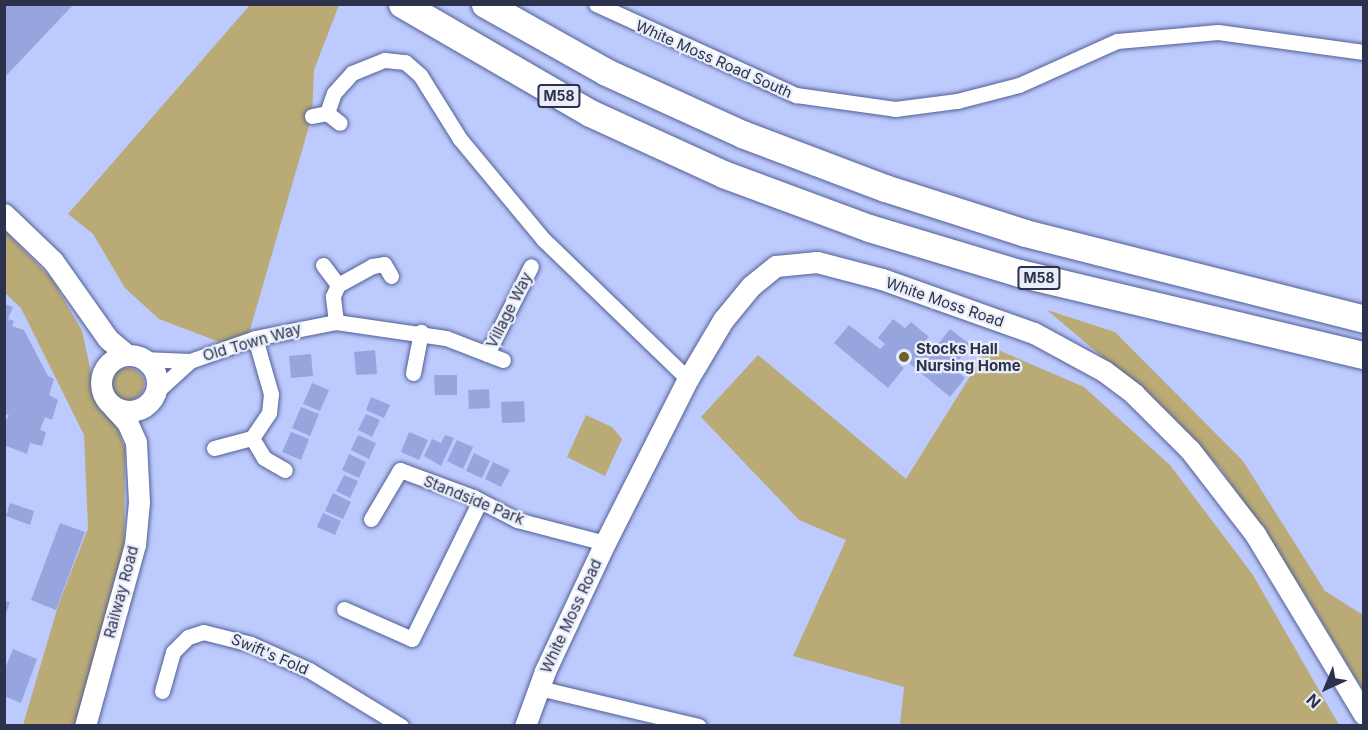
<!DOCTYPE html>
<style>
body{margin:0}
#map{position:relative;width:1368px;height:730px;overflow:hidden;background:#bdcafd;font-family:Inter,sans-serif}
div>[style]{position:absolute}
[style*='--x']{left:calc(var(--x)*1px);top:calc(var(--y)*1px);width:calc(var(--w)*1px);rotate:calc(var(--a)*1deg)}
.green>*{inset:0;background:#b9aa76}
.round{border-radius:50%}
.building>*{inset:0;background:#97a5de}
.roads{filter:drop-shadow(0 0 2px #525f97) drop-shadow(0 0 2px #525f97)}
.street>*{height:15px;margin:-7.5px;padding:0 7.5px;transform-origin:7.5px;border-radius:7.5px;background:#fff}
.secondary>*{height:21px;margin:-10.5px;padding:0 10.5px;transform-origin:10.5px;border-radius:10.5px;background:#fff}
.secondary>.ring{margin:-10.5px;padding:0;box-sizing:content-box;background:none;border:21px solid #fff;border-radius:50%}
.highway>*{height:27px;margin:-13.5px;padding:0 13.5px;transform-origin:13.5px;border-radius:13.5px;background:#fff}
.dots>*{width:16px;height:16px;translate:-50% -50%;box-sizing:border-box;border:3px solid #e9edfa;border-radius:50%}
span{translate:-50% -50%;white-space:nowrap;text-align:center;line-height:1.15;-webkit-text-stroke:4.5px #e9edfa;paint-order:stroke}
.shield-label span{padding:2px 4px;background:#e9edfa;border:2px solid;border-radius:4px;-webkit-text-stroke-width:0}
.shield-label{font-size:14px;color:#2c324b;font-weight:700}
.street-label{font-size:15px;color:#2c324b}
.poi-label{font-size:15px;color:#2c324b;font-weight:700}
.left{translate:0 -50%;text-align:left}
.frame{position:absolute;inset:0;border:6px solid #2c324b;pointer-events:none}
.north{position:absolute;left:1296px;top:658px;width:60px;height:60px;-webkit-text-stroke:4px #e9edfa;paint-order:stroke;rotate:224deg;font-size:16px;font-weight:700;line-height:24px;text-align:center;color:#2c324b}
.north::after{content:'';display:block;margin:auto;width:21px;height:27px;background:#2c324b;clip-path:polygon(50% 0,100% 100%,50% 72%,0 100%)}
</style>
<div id="map">
<div class="green">
<div style="clip-path:polygon(250px 5px,339px 5px,314px 70px,312px 116px,247px 340px,230px 346px,159px 319px,125px 288px,93px 234px,68px 214px)"></div>
<div style="clip-path:polygon(5px 231px,52px 279px,82px 331px,99px 409px,115px 422px,125px 449px,124px 561px,83px 725px,23px 725px,58px 606px,88px 528px,84px 435px,21px 308px,5px 293px)"></div>
<div style="clip-path:polygon(1047px 310px,1115px 332px,1243px 461px,1325px 591px,1363px 615px,1363px 690px,1302px 589px,1221px 469px,1172px 416px)"></div>
<div style="clip-path:polygon(989px 346px,1084px 387px,1170px 465px,1253px 575px,1339px 725px,900px 725px,904px 687px,793px 656px,846px 540px,799px 520px,701px 417px,758px 355px,906px 479px)"></div>
<div class="round" style="left:112px;top:368px;width:32px;height:32px"></div>
<div style="clip-path:polygon(586px 415px,612px 427px,622px 439px,605px 476px,567px 457px)"></div>
</div>
<div class="building">
<div style="clip-path:polygon(4px 4px,74px 4px,4px 78px)"></div>
<div style="clip-path:polygon(4px 304px,13px 307px,8px 319px,14px 321px,12px 326px,24px 330px,48px 376px,54px 379px,49px 395px,58px 400px,52px 420px,45px 417px,40px 430px,46px 432px,42px 446px,30px 443px,27px 454px,4px 445px,4px 424px,9px 415px,4px 414px)"></div>
<div style="clip-path:polygon(893px 319px,905px 328px,911px 322px,929px 337px,923px 343px,933px 351px,950px 329px,971px 345px,953px 367px,965px 378px,950px 397px,904px 359px,900px 365px,904px 368px,888px 388px,834px 343px,849px 325px,880px 349px,885px 344px,878px 338px)"></div>
<div style="clip-path:polygon(375px 350px,377px 374px,356px 375px,354px 352px)"></div>
<div style="clip-path:polygon(311px 354px,313px 376px,291px 378px,289px 356px)"></div>
<div style="clip-path:polygon(434px 375px,457px 375px,457px 395px,435px 395px)"></div>
<div style="clip-path:polygon(312px 383px,329px 390px,320px 411px,303px 404px)"></div>
<div style="clip-path:polygon(489px 389px,490px 408px,469px 409px,468px 390px)"></div>
<div style="clip-path:polygon(371px 397px,390px 405px,384px 418px,366px 410px)"></div>
<div style="clip-path:polygon(524px 401px,525px 422px,502px 423px,501px 402px)"></div>
<div style="clip-path:polygon(301px 407px,319px 414px,310px 436px,292px 428px)"></div>
<div style="clip-path:polygon(366px 414px,380px 420px,372px 437px,358px 430px)"></div>
<div style="clip-path:polygon(291px 432px,309px 439px,301px 460px,282px 452px)"></div>
<div style="clip-path:polygon(409px 432px,428px 440px,419px 460px,401px 452px)"></div>
<div style="clip-path:polygon(358px 435px,376px 443px,369px 459px,351px 450px)"></div>
<div style="clip-path:polygon(445px 435px,454px 438px,441px 466px,424px 456px,432px 439px,441px 443px)"></div>
<div style="clip-path:polygon(457px 440px,473px 447px,463px 469px,447px 461px)"></div>
<div style="clip-path:polygon(474px 453px,490px 461px,482px 478px,466px 471px)"></div>
<div style="clip-path:polygon(349px 454px,366px 462px,359px 478px,342px 470px)"></div>
<div style="clip-path:polygon(493px 462px,510px 470px,501px 487px,485px 479px)"></div>
<div style="clip-path:polygon(344px 475px,358px 481px,350px 498px,336px 491px)"></div>
<div style="clip-path:polygon(333px 493px,351px 502px,343px 519px,325px 511px)"></div>
<div style="clip-path:polygon(10px 503px,34px 511px,30px 525px,6px 516px)"></div>
<div style="clip-path:polygon(323px 513px,341px 521px,335px 535px,317px 527px)"></div>
<div style="clip-path:polygon(60px 523px,85px 532px,56px 610px,31px 600px)"></div>
<div style="clip-path:polygon(4px 601px,10px 602px,5px 616px,4px 616px)"></div>
<div style="clip-path:polygon(13px 649px,37px 659px,21px 703px,4px 696px,4px 671px)"></div>
</div>
<div class="roads">
<div class="street">
<div style="--x:596;--y:4;--w:220;--a:24.5"></div>
<div style="--x:796;--y:95;--w:100;--a:8"></div>
<div style="--x:895;--y:109;--w:63;--a:-7.4"></div>
<div style="--x:957;--y:101;--w:64;--a:-14.5"></div>
<div style="--x:1019;--y:85;--w:107;--a:-24.2"></div>
<div style="--x:1117;--y:41;--w:101;--a:-5.1"></div>
<div style="--x:1218;--y:32;--w:147;--a:7.8"></div>
<div style="--x:327;--y:113;--w:21;--a:-71"></div>
<div style="--x:334;--y:93;--w:27;--a:-48"></div>
<div style="--x:352;--y:73;--w:35;--a:-22"></div>
<div style="--x:385;--y:60;--w:20;--a:6"></div>
<div style="--x:405;--y:62;--w:20;--a:41"></div>
<div style="--x:420;--y:75;--w:75;--a:58"></div>
<div style="--x:460;--y:139;--w:130;--a:50.3"></div>
<div style="--x:543;--y:239;--w:202;--a:44"></div>
<div style="--x:312;--y:116;--w:15;--a:-11"></div>
<div style="--x:327;--y:113;--w:16;--a:38"></div>
<div style="--x:323;--y:265;--w:25;--a:53"></div>
<div style="--x:336;--y:322;--w:26;--a:-97"></div>
<div style="--x:333;--y:296;--w:12;--a:-66"></div>
<div style="--x:338;--y:285;--w:39;--a:-29"></div>
<div style="--x:372;--y:266;--w:12;--a:-9"></div>
<div style="--x:384;--y:264;--w:14;--a:60"></div>
<div style="--x:487;--y:354;--w:98;--a:-63.4"></div>
<div style="--x:142;--y:359;--w:48;--a:2.4"></div>
<div style="--x:190;--y:361;--w:69;--a:-19.5"></div>
<div style="--x:255;--y:338;--w:83;--a:-11.2"></div>
<div style="--x:336;--y:322;--w:111;--a:8.3"></div>
<div style="--x:446;--y:338;--w:61;--a:21.1"></div>
<div style="--x:413;--y:373;--w:42;--a:-79"></div>
<div style="--x:155;--y:393;--w:47;--a:-42.4"></div>
<div style="--x:252;--y:438;--w:23;--a:59"></div>
<div style="--x:264;--y:458;--w:24;--a:30"></div>
<div style="--x:214;--y:448;--w:39;--a:-15"></div>
<div style="--x:252;--y:438;--w:30;--a:-56"></div>
<div style="--x:269;--y:413;--w:19;--a:-84"></div>
<div style="--x:271;--y:394;--w:58;--a:-105.9"></div>
<div style="--x:371;--y:519;--w:57;--a:-59.4"></div>
<div style="--x:400;--y:470;--w:78;--a:20.3"></div>
<div style="--x:473;--y:497;--w:50;--a:27.6"></div>
<div style="--x:517;--y:520;--w:91;--a:14.6"></div>
<div style="--x:344;--y:609;--w:74;--a:23.8"></div>
<div style="--x:412;--y:639;--w:154;--a:-63.8"></div>
<div style="--x:539;--y:688;--w:164;--a:13.4"></div>
<div style="--x:162;--y:691;--w:41;--a:-74.2"></div>
<div style="--x:173;--y:652;--w:21;--a:-45"></div>
<div style="--x:188;--y:637;--w:16;--a:-18"></div>
<div style="--x:203;--y:632;--w:49;--a:14"></div>
<div style="--x:251;--y:644;--w:64;--a:24.1"></div>
<div style="--x:309;--y:670;--w:108;--a:31.3"></div>
</div>
<div class="secondary">
<div style="--x:4;--y:214;--w:68;--a:43.8"></div>
<div style="--x:53;--y:261;--w:95;--a:54.8"></div>
<div style="--x:108;--y:339;--w:25;--a:40"></div>
<div class="ring" style="left:101px;top:355px;width:35px;height:35px"></div>
<div style="--x:85;--y:726;--w:188;--a:-74.6"></div>
<div style="--x:135;--y:545;--w:43;--a:-84.7"></div>
<div style="--x:139;--y:502;--w:60;--a:-92.9"></div>
<div style="--x:136;--y:442;--w:22;--a:-114"></div>
<div style="--x:127;--y:422;--w:21;--a:-133"></div>
<div style="--x:525;--y:726;--w:59;--a:-70"></div>
<div style="--x:545;--y:671;--w:141;--a:-64.9"></div>
<div style="--x:605;--y:543;--w:184;--a:-63.2"></div>
<div style="--x:688;--y:379;--w:69;--a:-59.3"></div>
<div style="--x:723;--y:320;--w:44;--a:-50.5"></div>
<div style="--x:751;--y:286;--w:32;--a:-39"></div>
<div style="--x:776;--y:266;--w:41;--a:-5.6"></div>
<div style="--x:817;--y:262;--w:67;--a:14.7"></div>
<div style="--x:882;--y:279;--w:161;--a:19.6"></div>
<div style="--x:1034;--y:333;--w:80;--a:28.5"></div>
<div style="--x:1104;--y:371;--w:38;--a:37"></div>
<div style="--x:1134;--y:394;--w:79;--a:45"></div>
<div style="--x:1190;--y:450;--w:106;--a:52.3"></div>
<div style="--x:1255;--y:534;--w:211;--a:58.9"></div>
</div>
<div class="highway">
<div style="--x:402;--y:4;--w:217;--a:30.1"></div>
<div style="--x:590;--y:113;--w:146;--a:24.6"></div>
<div style="--x:723;--y:174;--w:156;--a:20.3"></div>
<div style="--x:869;--y:228;--w:157;--a:16.7"></div>
<div style="--x:1019;--y:273;--w:355;--a:13.4"></div>
<div style="--x:485;--y:4;--w:139;--a:29.3"></div>
<div style="--x:606;--y:72;--w:149;--a:24.5"></div>
<div style="--x:742;--y:134;--w:153;--a:20.7"></div>
<div style="--x:885;--y:188;--w:147;--a:17.8"></div>
<div style="--x:1025;--y:233;--w:350;--a:14.2"></div>
</div>
</div>
<div class="dots">
<div style="left:904px;top:357px;background:#6d5e2c"></div>
</div>
<div class="shield-label">
<span style="left:559px;top:96px">M58</span>
<span style="left:1039px;top:278px">M58</span>
</div>
<div class="street-label">
<span style="left:714px;top:59px;rotate:24deg">White Moss Road South</span>
<span style="left:945px;top:302px;rotate:19deg">White Moss Road</span>
<span style="left:509px;top:310px;rotate:-63deg">Village Way</span>
<span style="left:252px;top:342px;rotate:-16deg">Old Town Way</span>
<span style="left:474px;top:500px;rotate:22deg">Standside Park</span>
<span style="left:121px;top:592px;rotate:-75deg">Railway Road</span>
<span style="left:571px;top:616px;rotate:-65deg">White Moss Road</span>
<span style="left:270px;top:654px;rotate:23deg">Swift's Fold</span>
</div>
<div class="poi-label">
<span class="left" style="left:916px;top:357px">Stocks Hall<br>Nursing Home</span>
</div>
<div class="frame"></div>
<div class="north">N</div>
</div>
